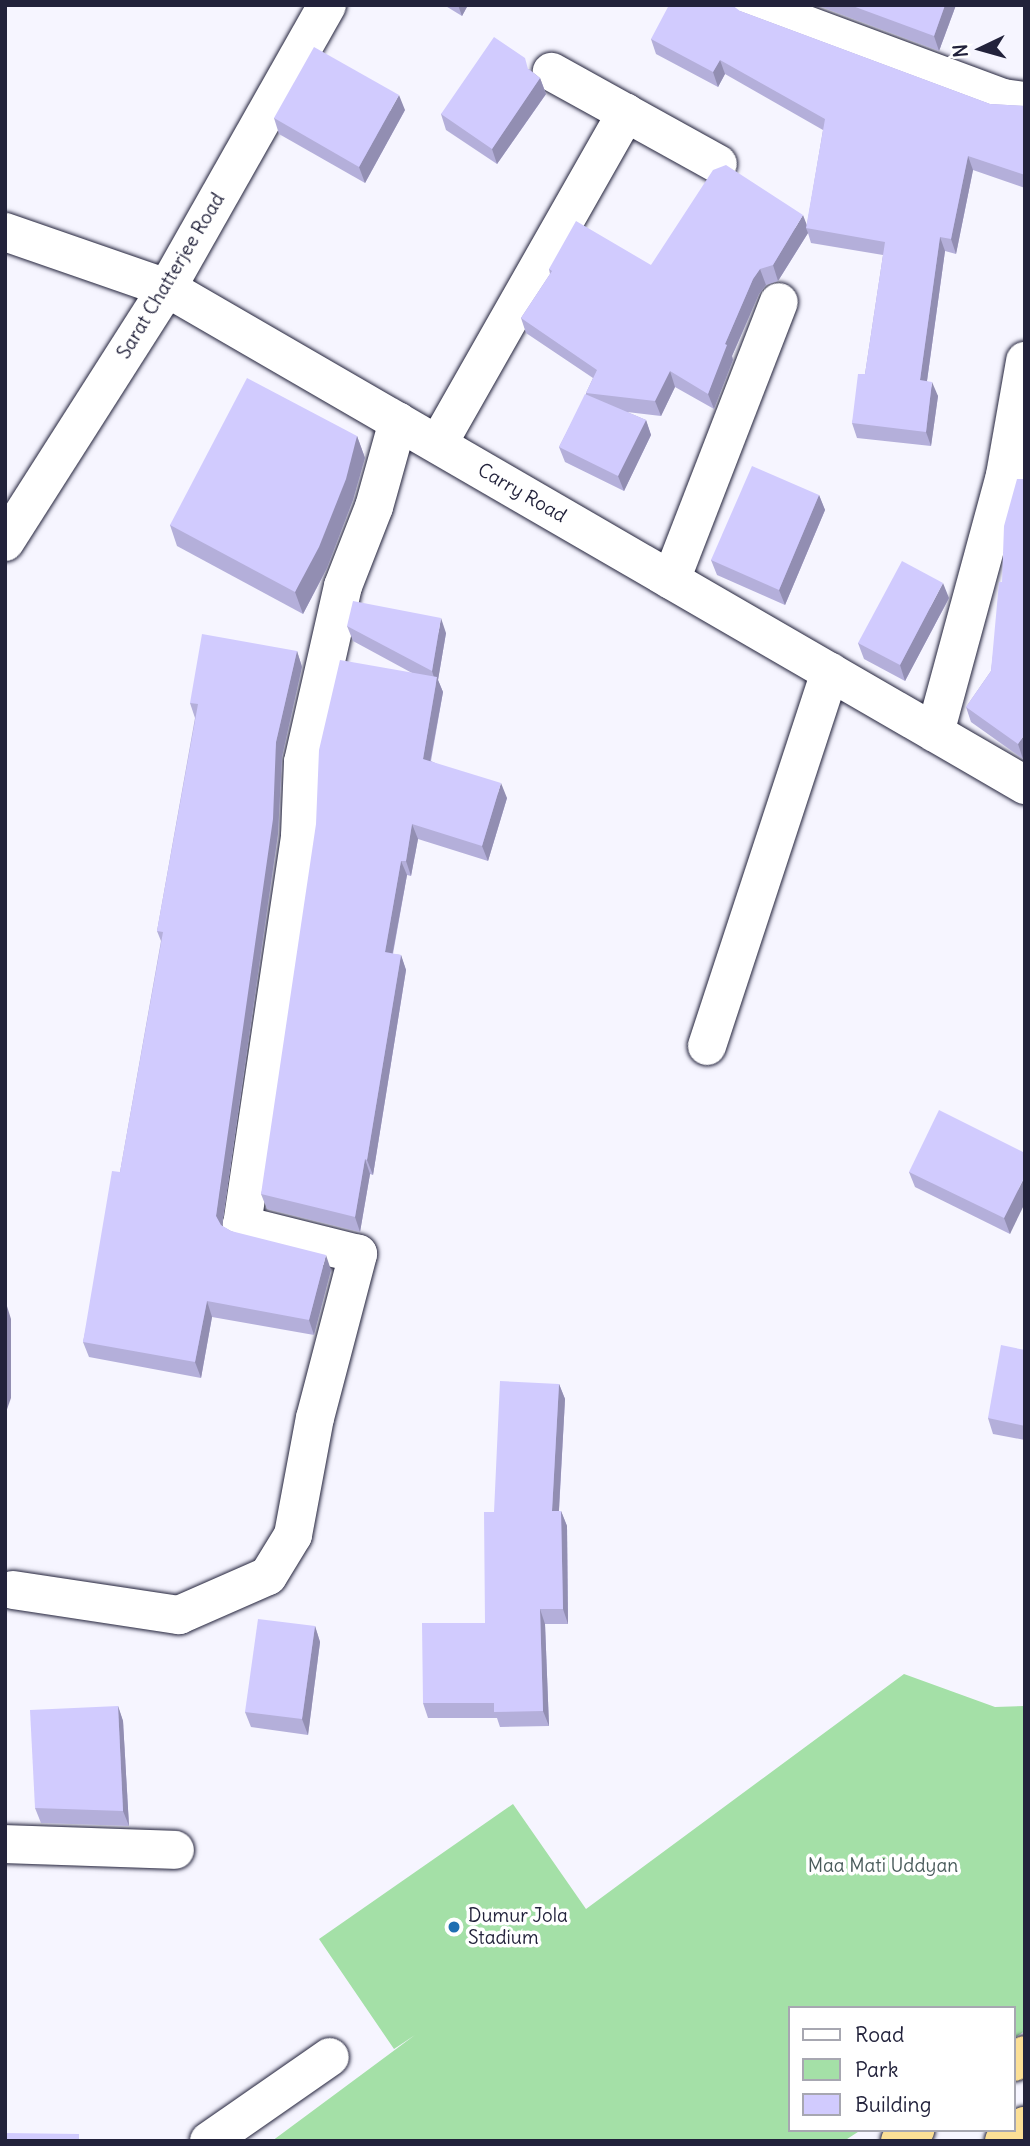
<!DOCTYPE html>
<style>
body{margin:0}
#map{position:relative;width:1030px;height:2146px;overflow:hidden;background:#f6f5ff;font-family:Delius,sans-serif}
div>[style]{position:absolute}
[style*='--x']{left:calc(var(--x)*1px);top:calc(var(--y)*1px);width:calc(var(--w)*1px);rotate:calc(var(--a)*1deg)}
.green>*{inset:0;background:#a4e0a7}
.roads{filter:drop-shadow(0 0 2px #22223b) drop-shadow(0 0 2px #22223b)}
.street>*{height:38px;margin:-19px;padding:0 19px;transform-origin:19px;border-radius:19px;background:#fff}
.secondary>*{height:38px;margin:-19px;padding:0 19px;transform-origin:19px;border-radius:19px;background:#fff}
.highway>*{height:38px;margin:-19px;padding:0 19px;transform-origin:19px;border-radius:19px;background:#fbdf96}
.wall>*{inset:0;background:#b4afda}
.shaded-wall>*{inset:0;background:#928eb2}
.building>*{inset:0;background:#d1cbfe}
.dots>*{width:19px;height:19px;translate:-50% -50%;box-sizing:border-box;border:4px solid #fff;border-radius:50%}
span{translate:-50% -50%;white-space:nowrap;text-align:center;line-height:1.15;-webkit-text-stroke:7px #fff;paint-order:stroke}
.street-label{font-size:19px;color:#22223b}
.park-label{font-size:19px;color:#495b5b}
.poi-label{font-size:19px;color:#22223b}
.left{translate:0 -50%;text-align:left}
.frame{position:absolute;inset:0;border:7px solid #22223b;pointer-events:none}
.legend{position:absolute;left:788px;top:2006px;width:228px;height:126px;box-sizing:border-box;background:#fff;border:2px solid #a7a7b1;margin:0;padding:9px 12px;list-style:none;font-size:21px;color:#22223b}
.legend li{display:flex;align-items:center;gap:14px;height:35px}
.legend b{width:35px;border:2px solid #a7a7b1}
.north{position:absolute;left:946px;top:14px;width:70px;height:70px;-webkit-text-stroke:5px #fff;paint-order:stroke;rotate:265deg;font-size:19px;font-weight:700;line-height:28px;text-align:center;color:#22223b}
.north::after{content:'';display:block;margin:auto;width:24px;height:32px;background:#22223b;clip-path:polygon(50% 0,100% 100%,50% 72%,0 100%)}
</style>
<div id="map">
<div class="green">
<div style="clip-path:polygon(904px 1674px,995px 1707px,1025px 1706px,1025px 2031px,1014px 2038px,1014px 2008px,790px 2008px,790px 2130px,861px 2130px,844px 2141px,272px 2141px,415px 2035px,394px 2049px,319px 1939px,513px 1804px,586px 1909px)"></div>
</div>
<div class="roads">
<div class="street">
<div style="--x:753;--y:5;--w:267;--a:20.4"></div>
<div style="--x:1003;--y:98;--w:22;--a:8"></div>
<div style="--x:626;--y:113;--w:105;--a:29"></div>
<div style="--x:5;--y:232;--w:171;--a:19.1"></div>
<div style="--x:438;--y:444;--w:381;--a:-60.4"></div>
<div style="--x:626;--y:113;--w:85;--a:-151"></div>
<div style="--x:671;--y:580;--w:298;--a:-68.8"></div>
<div style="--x:935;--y:733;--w:267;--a:-74.8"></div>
<div style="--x:1005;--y:475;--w:116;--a:-80"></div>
<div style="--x:707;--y:1046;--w:394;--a:-71.8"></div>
<div style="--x:13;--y:1590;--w:168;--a:8.6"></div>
<div style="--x:179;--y:1615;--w:97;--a:-23.7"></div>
<div style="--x:268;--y:1576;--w:48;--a:-58.6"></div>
<div style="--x:293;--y:1535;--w:119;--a:-79.4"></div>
<div style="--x:315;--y:1418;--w:170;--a:-75.3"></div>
<div style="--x:358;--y:1254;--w:120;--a:-166"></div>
<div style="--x:242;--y:1225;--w:393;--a:-81.5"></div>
<div style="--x:300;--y:836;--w:74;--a:-87.7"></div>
<div style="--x:303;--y:762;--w:180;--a:-77.2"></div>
<div style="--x:343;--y:586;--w:85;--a:-68.6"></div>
<div style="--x:374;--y:507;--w:89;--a:-74.4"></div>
<div style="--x:5;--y:1844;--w:170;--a:2"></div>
<div style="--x:209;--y:2141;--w:147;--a:-34.8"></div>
</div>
<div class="secondary">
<div style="--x:167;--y:288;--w:992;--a:30.08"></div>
<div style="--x:5;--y:542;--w:301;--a:-57.5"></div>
<div style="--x:167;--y:288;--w:325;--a:-60.5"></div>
</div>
<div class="highway">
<div style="--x:1014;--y:2062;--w:13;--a:-32"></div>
<div style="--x:900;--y:2141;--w:19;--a:-36"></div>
<div style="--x:1004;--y:2141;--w:26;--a:-36"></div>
</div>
</div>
<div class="wall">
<div style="clip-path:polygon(444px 5px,468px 5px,462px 16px)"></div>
<div style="clip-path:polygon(816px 5px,956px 5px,939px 51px)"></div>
<div style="clip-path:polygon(740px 11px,990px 104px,1025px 106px,1025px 188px,973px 170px,956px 254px,945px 251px,927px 381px,938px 396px,931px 446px,857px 438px,852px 423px,865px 374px,883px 255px,811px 243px,808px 233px,778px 281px,766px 285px,759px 294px,732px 356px,733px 360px,714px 409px,675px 387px,661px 416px,627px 412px,646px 420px,651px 435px,624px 491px,565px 462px,559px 447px,586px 395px,586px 393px,593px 378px,526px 333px,521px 318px,550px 274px,549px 269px,651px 265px,807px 225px,823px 130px,725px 74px,718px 87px,656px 54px,651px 39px)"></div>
<div style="clip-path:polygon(529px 69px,540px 78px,546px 94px,497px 164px,446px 130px,441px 114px)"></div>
<div style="clip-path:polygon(405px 110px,365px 183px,279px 134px,274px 118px)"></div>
<div style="clip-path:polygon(357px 436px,365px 458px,353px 500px,327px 568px,303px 614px,177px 546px,170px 525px)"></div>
<div style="clip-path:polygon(819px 495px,825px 510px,785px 605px,717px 575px,711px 560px)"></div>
<div style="clip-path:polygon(1002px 582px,1023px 759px,971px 722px,966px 707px,991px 671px)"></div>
<div style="clip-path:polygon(949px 598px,905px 681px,864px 659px,858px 643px)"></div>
<div style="clip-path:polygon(347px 626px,446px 633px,438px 680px,443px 692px,431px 761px,507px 798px,488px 861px,418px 839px,411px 876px,407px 875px,393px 954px,401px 955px,406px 970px,373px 1175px,370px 1174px,360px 1232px,267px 1209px,261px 1194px,412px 673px,353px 641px)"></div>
<div style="clip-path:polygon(297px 651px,302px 667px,282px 757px,278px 834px,222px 1226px,231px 1231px,331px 1270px,314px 1335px,212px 1317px,201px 1378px,89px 1357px,83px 1342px,120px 1172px,161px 941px,157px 931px,195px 718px,190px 703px)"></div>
<div style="clip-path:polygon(1025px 1153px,1010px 1234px,915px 1187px,909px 1172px)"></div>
<div style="clip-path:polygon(1025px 1350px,1025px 1440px,993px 1434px,988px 1418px)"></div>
<div style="clip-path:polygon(559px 1384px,565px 1399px,559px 1511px,561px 1511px,567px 1526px,568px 1624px,545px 1624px,549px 1726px,500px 1727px,497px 1718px,428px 1718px,423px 1703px,485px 1623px,494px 1512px)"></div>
<div style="clip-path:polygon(315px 1626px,320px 1642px,308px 1735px,251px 1727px,245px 1712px)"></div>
<div style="clip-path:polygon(118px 1706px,123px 1721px,129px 1826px,41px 1823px,35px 1808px)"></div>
</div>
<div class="shaded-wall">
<div style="clip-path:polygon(458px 5px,468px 5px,462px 16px)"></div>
<div style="clip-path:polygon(945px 5px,956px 5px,939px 51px,934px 36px)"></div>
<div style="clip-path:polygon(720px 60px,725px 74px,718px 87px,713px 72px)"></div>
<div style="clip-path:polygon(540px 78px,546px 94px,497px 164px,492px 149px)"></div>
<div style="clip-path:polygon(399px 95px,405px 110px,365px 183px,359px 167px)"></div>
<div style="clip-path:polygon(968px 156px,973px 170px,956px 254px,951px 239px)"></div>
<div style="clip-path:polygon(803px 215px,808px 228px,806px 228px,808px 233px,778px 281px,773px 265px)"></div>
<div style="clip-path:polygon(940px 237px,945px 251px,925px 395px,920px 380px)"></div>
<div style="clip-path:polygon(760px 269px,766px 285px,759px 294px,732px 356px,733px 360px,714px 409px,708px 394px,725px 344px,753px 279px)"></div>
<div style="clip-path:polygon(670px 371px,675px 387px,661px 416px,655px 401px)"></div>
<div style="clip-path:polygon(932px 382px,938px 396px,931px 446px,926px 432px)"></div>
<div style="clip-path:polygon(646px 420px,651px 435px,624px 491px,618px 476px)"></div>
<div style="clip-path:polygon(357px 436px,365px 458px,353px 500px,327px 568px,303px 614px,295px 592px)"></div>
<div style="clip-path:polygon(819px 495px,825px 510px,785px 605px,779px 590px)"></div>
<div style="clip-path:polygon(943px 583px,949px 598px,905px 681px,900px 665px)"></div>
<div style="clip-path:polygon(441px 618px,446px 633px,438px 680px,443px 692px,428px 773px,423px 759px,436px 684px,432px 671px)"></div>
<div style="clip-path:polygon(297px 651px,302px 667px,282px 757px,278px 834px,221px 1232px,216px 1216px,276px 742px)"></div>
<div style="clip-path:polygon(1025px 734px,1025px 757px,1023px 759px,1018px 744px)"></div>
<div style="clip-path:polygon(501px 783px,507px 798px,488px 861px,482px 846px)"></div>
<div style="clip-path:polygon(412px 824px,418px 839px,411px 876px,406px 861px)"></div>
<div style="clip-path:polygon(401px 861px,407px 875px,390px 967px,385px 952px)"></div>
<div style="clip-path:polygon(401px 955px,406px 970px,373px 1175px,367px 1160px)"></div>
<div style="clip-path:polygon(365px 1159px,370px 1174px,360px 1232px,355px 1217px)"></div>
<div style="clip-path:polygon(1025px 1176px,1025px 1203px,1010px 1234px,1004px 1218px)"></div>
<div style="clip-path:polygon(326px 1255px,331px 1270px,314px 1335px,309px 1320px)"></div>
<div style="clip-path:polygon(207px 1301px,212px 1317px,201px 1378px,195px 1362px)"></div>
<div style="clip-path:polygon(6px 1303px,11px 1319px,11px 1398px,5px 1415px)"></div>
<div style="clip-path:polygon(559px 1384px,565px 1399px,558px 1526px,552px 1511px)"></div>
<div style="clip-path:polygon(561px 1511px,567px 1526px,568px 1624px,563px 1609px)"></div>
<div style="clip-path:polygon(540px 1609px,545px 1624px,549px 1726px,543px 1711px)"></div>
<div style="clip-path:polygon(315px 1626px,320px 1642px,308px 1735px,302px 1719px)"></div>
<div style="clip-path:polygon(118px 1706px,123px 1721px,129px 1826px,123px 1811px)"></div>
</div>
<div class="building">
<div style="clip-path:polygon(669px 5px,732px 5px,740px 11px,990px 104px,1025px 106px,1025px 175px,968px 156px,951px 239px,940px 237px,920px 380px,932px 382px,926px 432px,852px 423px,858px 374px,865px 374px,885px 242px,806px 228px,825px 119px,720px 60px,713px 72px,651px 39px)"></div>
<div style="clip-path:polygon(850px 5px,945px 5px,934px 36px)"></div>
<div style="clip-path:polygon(494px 37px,525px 58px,528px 69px,540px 78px,492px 149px,441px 114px)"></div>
<div style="clip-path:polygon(314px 47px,399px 95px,359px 167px,274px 118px)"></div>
<div style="clip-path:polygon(726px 165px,803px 215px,773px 265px,760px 269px,753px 279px,725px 344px,727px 345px,708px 394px,670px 371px,655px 401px,586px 393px,597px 370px,521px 318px,552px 271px,549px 269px,576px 221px,651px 265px,713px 170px)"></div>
<div style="clip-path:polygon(247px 378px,357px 436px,346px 479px,319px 547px,295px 592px,170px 525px)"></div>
<div style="clip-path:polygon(585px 394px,646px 420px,618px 476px,559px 447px)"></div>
<div style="clip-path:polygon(752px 466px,819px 495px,779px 590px,711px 560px)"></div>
<div style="clip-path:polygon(1017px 479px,1025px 479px,1025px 734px,1018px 744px,966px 707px,991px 671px,999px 582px,1002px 582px,1004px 526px)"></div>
<div style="clip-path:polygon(902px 561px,943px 583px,900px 665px,858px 643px)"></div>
<div style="clip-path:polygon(353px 601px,441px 618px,432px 671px,347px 626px)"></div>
<div style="clip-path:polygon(202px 634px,297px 651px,276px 742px,273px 819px,216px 1216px,221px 1225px,231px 1231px,326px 1255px,309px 1320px,207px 1301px,195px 1362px,83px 1342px,112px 1171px,120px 1172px,163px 932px,157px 931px,198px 704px,190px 703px)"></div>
<div style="clip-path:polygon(340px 660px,437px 677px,423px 759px,501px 783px,482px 846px,412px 824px,406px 861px,401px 861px,385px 952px,401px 955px,367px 1160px,365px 1159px,355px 1217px,261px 1194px,316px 824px,319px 750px)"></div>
<div style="clip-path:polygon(939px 1110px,1025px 1153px,1025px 1176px,1004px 1218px,909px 1172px)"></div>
<div style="clip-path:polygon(1001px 1345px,1025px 1350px,1025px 1426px,988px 1418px)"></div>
<div style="clip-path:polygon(500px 1381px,559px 1384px,552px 1511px,561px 1511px,563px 1609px,540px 1609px,543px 1711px,494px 1712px,494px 1703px,423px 1703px,422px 1623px,485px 1623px,484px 1512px,494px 1512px)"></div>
<div style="clip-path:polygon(258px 1619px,315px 1626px,302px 1719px,245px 1712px)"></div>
<div style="clip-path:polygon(118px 1706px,123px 1811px,35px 1808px,30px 1710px)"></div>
<div style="clip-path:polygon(5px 2133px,79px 2134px,79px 2141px,5px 2141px)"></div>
</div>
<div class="dots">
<div style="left:454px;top:1927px;background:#1f6fb2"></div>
</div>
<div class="street-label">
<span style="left:171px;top:276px;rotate:-59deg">Sarat Chatterjee Road</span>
<span style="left:522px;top:493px;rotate:30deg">Carry Road</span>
</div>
<div class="park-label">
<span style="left:883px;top:1866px">Maa Mati Uddyan</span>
</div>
<div class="poi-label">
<span class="left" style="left:468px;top:1927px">Dumur Jola<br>Stadium</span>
</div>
<div class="frame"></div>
<ul class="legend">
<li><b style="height:9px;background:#fff"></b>Road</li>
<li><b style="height:19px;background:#a4e0a7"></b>Park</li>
<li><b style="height:19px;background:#d1cbfe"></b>Building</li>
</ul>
<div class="north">N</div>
</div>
